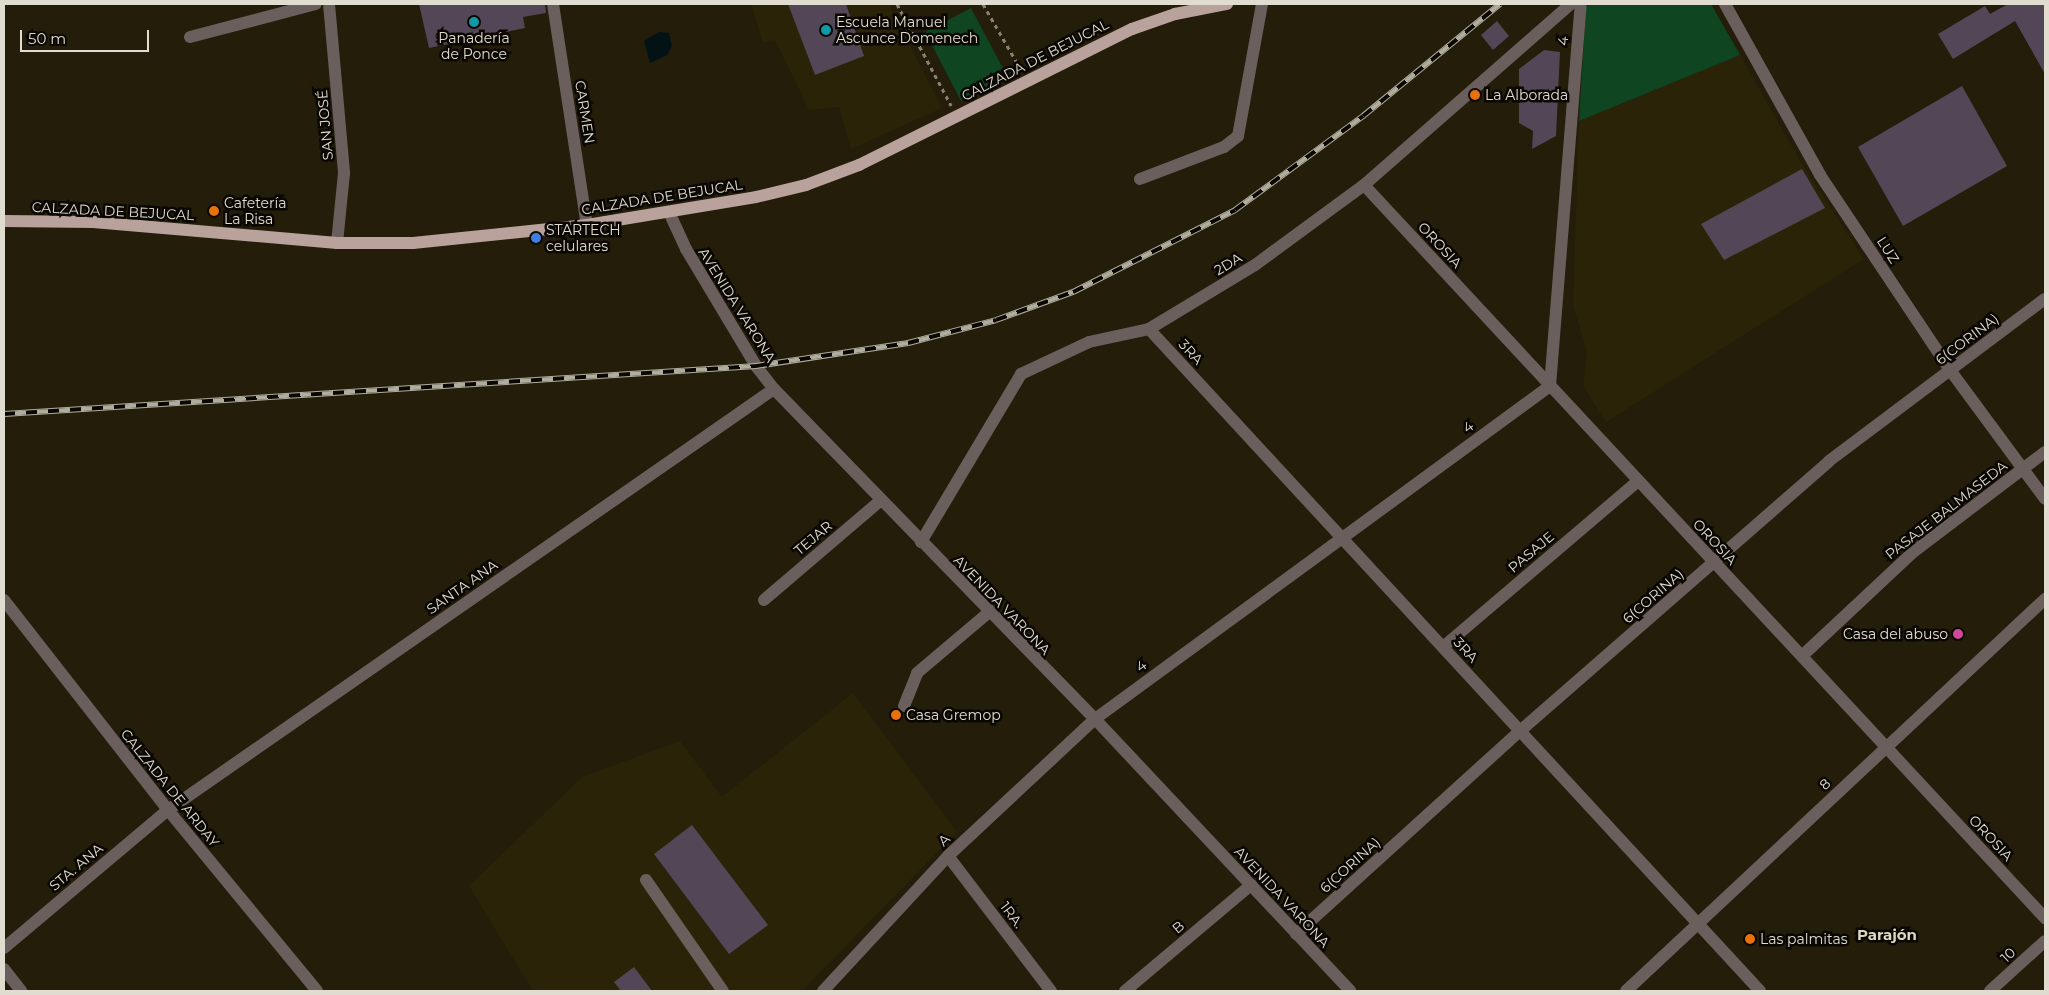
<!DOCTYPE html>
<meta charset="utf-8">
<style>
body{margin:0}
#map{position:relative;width:2049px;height:995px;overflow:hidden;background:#231d0a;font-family:Montserrat,sans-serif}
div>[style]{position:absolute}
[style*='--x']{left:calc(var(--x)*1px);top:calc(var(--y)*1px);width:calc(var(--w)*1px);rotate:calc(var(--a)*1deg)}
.built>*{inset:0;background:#2b2308}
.green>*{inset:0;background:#0f4621}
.water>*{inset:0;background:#031315}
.building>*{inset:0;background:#534657}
.path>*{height:3px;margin-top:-1.5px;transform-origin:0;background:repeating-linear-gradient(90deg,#878272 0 4px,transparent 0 8px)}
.minor>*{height:12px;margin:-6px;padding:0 6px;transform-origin:6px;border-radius:6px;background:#6a5f5c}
.major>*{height:12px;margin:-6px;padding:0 6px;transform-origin:6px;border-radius:6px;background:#b9a29c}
.rail>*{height:5.5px;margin-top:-2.75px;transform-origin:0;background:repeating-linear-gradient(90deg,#0a0702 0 11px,#b0ac9e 0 22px);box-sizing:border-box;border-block:1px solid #b0ac9e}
.dots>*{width:14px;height:14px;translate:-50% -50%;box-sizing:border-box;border:2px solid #0a0702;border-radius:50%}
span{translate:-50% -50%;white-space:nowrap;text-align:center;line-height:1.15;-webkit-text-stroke:5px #0a0702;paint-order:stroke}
.poi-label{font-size:14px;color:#e0dcd0}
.left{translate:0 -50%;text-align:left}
.right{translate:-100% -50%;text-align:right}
.street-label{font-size:14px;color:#e0dcd0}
.neighbourhood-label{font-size:15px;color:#dfd7bf;font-weight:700}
.frame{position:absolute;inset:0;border:5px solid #e0dcd0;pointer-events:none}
.scale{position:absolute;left:20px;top:30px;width:129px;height:22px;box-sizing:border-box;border:2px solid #e0dcd0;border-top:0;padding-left:6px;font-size:15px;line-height:18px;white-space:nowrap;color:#e0dcd0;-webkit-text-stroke:4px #0a0702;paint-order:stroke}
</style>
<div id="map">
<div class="built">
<div style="clip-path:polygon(751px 4px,889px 4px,942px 108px,851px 149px,839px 107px,809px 110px,775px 40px,763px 42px)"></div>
<div style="clip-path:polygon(1740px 55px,1799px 159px,1864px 259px,1606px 422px,1583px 386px,1587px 351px,1573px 305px,1579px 121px)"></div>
<div style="clip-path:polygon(853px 693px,957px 832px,802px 991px,533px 991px,469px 886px,582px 777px,680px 741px,722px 797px)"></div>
</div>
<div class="green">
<div style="clip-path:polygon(1596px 4px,1711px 4px,1740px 55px,1579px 121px,1586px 6px)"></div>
<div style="clip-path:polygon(971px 8px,1007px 76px,961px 101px,925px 32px)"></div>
</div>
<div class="water">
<div style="clip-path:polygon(659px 32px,669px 33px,672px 46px,667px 55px,650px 63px,644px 41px)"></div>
</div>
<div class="building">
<div style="clip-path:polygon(419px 4px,545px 4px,546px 13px,523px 17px,525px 28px,429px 48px)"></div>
<div style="clip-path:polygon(788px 4px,846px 4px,864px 56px,815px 75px)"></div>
<div style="clip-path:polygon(2008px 4px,2045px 4px,2045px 74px,2015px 21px,1953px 59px,1938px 34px,1985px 6px,1990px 14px)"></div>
<div style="clip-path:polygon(1497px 21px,1509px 36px,1493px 50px,1481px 35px)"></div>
<div style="clip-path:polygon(1544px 50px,1560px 52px,1556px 136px,1532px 149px,1533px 131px,1519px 123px,1519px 69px)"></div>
<div style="clip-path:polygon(1962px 86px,2007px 166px,1903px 226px,1858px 147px)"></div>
<div style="clip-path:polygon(1802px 169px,1825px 208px,1724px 260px,1701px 224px)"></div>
<div style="clip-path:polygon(692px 825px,768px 925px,729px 954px,654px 854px)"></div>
<div style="clip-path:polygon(634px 967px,652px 991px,621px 991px,614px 982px)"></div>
</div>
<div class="path">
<div style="--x:897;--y:4;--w:115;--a:61.9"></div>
<div style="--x:983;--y:4;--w:74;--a:60"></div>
</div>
<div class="minor">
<div style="--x:329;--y:4;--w:170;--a:84.9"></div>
<div style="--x:344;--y:173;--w:70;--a:95.7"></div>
<div style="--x:553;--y:4;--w:224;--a:81.3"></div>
<div style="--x:1725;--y:4;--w:196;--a:60.9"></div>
<div style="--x:1820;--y:175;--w:234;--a:56.3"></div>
<div style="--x:1950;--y:370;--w:160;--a:53.6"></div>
<div style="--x:190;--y:37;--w:130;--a:-14.7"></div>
<div style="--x:1140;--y:179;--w:90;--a:-20.9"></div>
<div style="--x:1224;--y:147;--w:18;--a:-38"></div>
<div style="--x:1238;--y:136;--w:134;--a:-79.7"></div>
<div style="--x:1364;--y:185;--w:1001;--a:47.11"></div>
<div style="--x:669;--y:212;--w:41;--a:65.3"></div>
<div style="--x:686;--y:249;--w:136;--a:59.1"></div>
<div style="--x:756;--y:366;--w:29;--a:52"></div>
<div style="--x:774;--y:389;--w:460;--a:45.8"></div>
<div style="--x:1095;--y:719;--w:373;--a:46.8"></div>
<div style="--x:1149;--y:329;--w:901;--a:47.29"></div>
<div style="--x:921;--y:542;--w:196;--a:-59.2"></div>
<div style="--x:1021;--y:374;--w:75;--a:-25.2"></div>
<div style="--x:1089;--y:342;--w:61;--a:-12.2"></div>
<div style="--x:1149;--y:329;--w:124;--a:-31.1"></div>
<div style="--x:1255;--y:265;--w:135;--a:-36.3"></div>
<div style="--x:1364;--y:185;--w:275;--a:-41.2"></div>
<div style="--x:4;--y:600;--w:266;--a:52"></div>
<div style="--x:168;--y:810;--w:234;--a:50.5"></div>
<div style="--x:764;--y:600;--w:154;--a:-40.5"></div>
<div style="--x:1443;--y:647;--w:256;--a:-40.4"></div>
<div style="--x:1802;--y:656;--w:151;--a:-43.1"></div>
<div style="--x:1912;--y:553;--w:167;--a:-37.2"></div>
<div style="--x:904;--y:706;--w:35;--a:-68"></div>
<div style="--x:917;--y:673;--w:93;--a:-40.2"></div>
<div style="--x:948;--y:856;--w:170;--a:52.7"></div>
<div style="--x:646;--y:880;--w:135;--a:55.3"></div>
<div style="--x:1296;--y:934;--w:302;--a:-42.2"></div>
<div style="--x:1520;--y:731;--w:410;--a:-41.1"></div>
<div style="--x:1829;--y:461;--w:270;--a:-36.9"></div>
<div style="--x:4;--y:948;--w:214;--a:-40.1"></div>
<div style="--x:168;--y:810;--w:738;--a:-34.79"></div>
<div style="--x:4;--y:969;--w:28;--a:52"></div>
<div style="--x:823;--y:991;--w:184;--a:-47.2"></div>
<div style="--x:948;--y:856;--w:201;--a:-43"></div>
<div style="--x:1095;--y:719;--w:564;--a:-36.2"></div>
<div style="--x:1550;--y:386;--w:383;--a:-85.4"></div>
<div style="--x:1125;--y:991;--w:165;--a:-40.1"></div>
<div style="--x:1626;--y:991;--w:574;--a:-43.09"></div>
<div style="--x:1990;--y:991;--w:74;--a:-42.3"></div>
</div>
<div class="major">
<div style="--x:4;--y:221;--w:89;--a:0.6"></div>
<div style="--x:93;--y:222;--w:245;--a:4.9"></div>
<div style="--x:337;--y:243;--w:76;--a:0"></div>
<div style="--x:413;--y:243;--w:175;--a:-5.9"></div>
<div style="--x:587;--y:225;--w:171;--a:-9.4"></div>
<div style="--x:756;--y:197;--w:51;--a:-13.5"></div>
<div style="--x:806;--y:185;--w:57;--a:-20.7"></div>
<div style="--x:859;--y:165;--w:305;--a:-26.5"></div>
<div style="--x:1132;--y:29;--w:46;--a:-19.2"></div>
<div style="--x:1175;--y:14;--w:53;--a:-10.9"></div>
</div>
<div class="rail">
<div style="--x:4;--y:414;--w:754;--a:-3.65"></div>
<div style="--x:756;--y:366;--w:154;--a:-8.6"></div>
<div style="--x:908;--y:343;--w:91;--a:-14.6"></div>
<div style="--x:996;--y:320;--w:82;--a:-20"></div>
<div style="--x:1073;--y:292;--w:182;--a:-26.8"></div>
<div style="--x:1235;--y:210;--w:159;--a:-36.3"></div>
<div style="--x:1363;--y:116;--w:177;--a:-39.3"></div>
</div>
<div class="dots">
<div style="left:474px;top:22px;background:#0f9aa8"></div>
<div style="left:826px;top:30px;background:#0f9aa8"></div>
<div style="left:1475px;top:95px;background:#e8710a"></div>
<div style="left:214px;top:211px;background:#e8710a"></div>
<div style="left:536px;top:238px;background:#3f7fe0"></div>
<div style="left:1958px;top:634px;background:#d1479c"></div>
<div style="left:896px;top:715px;background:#e8710a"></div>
<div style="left:1750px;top:939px;background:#e8710a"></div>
</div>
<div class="poi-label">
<span class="left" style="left:836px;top:30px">Escuela Manuel<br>Ascunce Domenech</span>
<span style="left:474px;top:46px">Panadería<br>de Ponce</span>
<span class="left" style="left:1485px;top:95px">La Alborada</span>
<span class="left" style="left:224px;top:211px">Cafetería<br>La Risa</span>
<span class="left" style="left:546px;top:238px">STARTECH<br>celulares</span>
<span class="right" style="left:1948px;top:634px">Casa del abuso</span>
<span class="left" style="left:906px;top:715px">Casa Gremop</span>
<span class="left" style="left:1760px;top:939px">Las palmitas</span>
</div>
<div class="street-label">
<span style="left:1563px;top:41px;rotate:-85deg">4</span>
<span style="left:1035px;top:60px;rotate:-27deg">CALZADA DE BEJUCAL</span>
<span style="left:585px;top:112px;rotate:81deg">CARMEN</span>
<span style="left:325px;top:125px;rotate:-95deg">SAN JOSÉ</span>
<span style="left:662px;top:197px;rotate:-9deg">CALZADA DE BEJUCAL</span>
<span style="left:113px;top:211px;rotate:3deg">CALZADA DE BEJUCAL</span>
<span style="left:1440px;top:245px;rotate:47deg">OROSIA</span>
<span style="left:1888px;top:250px;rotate:57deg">LUZ</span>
<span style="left:1228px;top:264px;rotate:-31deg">2DA</span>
<span style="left:737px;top:305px;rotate:58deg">AVENIDA VARONA</span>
<span style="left:1967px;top:339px;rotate:-37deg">6(CORINA)</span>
<span style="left:1191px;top:352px;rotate:47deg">3RA</span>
<span style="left:1468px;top:427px;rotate:-36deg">4</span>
<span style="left:1946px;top:510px;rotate:-38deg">PASAJE BALMASEDA</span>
<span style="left:813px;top:538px;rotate:-40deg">TEJAR</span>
<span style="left:1715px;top:542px;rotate:47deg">OROSIA</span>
<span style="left:1531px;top:552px;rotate:-40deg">PASAJE</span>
<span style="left:462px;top:587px;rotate:-35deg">SANTA ANA</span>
<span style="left:1653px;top:596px;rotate:-41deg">6(CORINA)</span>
<span style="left:1002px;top:605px;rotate:46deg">AVENIDA VARONA</span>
<span style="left:1466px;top:650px;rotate:47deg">3RA</span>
<span style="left:1141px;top:666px;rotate:-36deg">4</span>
<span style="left:1825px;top:784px;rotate:-43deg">8</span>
<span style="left:170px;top:788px;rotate:51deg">CALZADA DE ARDAY</span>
<span style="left:1991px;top:838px;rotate:47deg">OROSIA</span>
<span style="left:944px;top:840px;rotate:-44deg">A</span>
<span style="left:1350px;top:865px;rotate:-42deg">6(CORINA)</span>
<span style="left:76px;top:867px;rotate:-40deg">STA. ANA</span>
<span style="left:1282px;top:897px;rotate:47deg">AVENIDA VARONA</span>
<span style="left:1012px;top:915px;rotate:53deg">1RA.</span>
<span style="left:1178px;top:927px;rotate:-40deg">B</span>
<span style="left:2008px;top:955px;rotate:-43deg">10</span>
</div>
<div class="neighbourhood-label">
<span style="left:1887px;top:935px">Parajón</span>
</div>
<div class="frame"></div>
<div class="scale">50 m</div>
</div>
